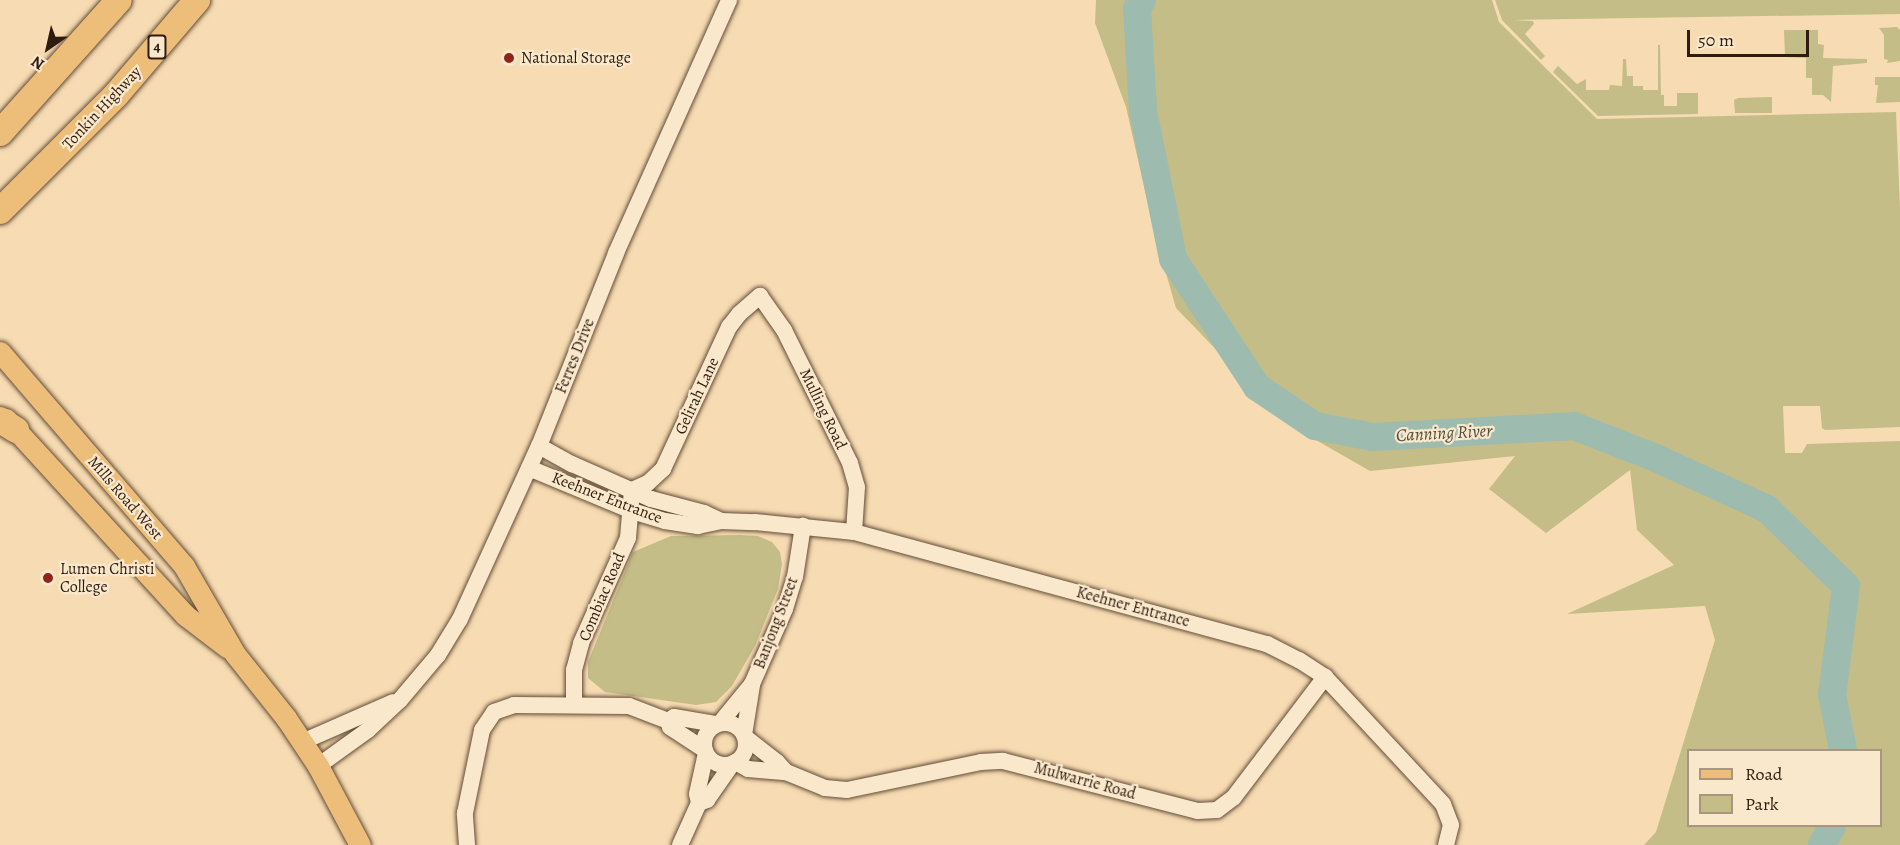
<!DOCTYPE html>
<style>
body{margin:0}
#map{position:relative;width:1900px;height:845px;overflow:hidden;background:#f7dbb2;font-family:Alegreya,serif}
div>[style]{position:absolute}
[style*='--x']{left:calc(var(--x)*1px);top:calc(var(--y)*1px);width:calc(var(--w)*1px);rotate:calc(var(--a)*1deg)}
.green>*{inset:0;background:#c5bd87}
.river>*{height:28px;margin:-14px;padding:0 14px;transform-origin:14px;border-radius:14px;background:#9dbbae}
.roads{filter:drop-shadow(0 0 2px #624c37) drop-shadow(0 0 2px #624c37)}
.minor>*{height:16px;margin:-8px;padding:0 8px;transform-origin:8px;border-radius:8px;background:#fae8cd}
.minor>.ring{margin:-8px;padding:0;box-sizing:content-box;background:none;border:16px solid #fae8cd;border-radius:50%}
.major>*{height:21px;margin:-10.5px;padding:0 10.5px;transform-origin:10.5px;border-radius:10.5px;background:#ecbe79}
.highway>*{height:26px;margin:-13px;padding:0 13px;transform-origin:13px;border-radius:13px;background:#ecbe79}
.dots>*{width:16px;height:16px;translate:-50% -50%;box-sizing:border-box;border:3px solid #fae8cd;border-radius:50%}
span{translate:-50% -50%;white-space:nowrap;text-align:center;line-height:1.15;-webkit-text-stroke:4.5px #fae8cd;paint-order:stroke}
.shield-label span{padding:2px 4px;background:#fae8cd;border:2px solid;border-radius:4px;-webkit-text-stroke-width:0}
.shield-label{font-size:15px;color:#301c0e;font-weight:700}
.poi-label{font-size:16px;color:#301c0e}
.left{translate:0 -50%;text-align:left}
.street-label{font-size:16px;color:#301c0e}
.water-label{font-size:18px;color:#514c3e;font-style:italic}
.legend{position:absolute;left:1687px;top:749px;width:195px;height:78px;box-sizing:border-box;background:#fae8cd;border:2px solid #a99681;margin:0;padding:8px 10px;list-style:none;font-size:18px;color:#301c0e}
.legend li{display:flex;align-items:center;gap:12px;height:30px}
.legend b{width:30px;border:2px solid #a99681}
.north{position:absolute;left:18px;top:18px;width:60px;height:60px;-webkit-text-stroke:4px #fae8cd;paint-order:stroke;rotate:214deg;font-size:16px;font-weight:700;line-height:24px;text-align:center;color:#301c0e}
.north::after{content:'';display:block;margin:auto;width:21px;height:27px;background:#301c0e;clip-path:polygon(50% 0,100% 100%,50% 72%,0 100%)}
.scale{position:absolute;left:1687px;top:30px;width:122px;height:27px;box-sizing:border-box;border:3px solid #301c0e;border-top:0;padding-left:8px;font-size:18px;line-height:21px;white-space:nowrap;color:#301c0e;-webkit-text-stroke:4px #fae8cd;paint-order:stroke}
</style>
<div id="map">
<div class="green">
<div style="clip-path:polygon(evenodd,1096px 0,1492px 0,1499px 22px,1597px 119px,1896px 112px,1900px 208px,1900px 427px,1825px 430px,1822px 428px,1820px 406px,1783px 406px,1785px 453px,1802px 453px,1807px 444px,1900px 441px,1900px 845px,1644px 845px,1656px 832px,1715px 640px,1705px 606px,1567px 614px,1674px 565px,1637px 530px,1630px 470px,1546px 533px,1489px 489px,1515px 456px,1370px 471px,1288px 424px,1176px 308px,1155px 235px,1126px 107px,1095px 23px,1096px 0,1880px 750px,1880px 826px,1688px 826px,1688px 750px,1880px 750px)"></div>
<div style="clip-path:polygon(1495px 0,1900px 0,1900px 14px,1514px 20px,1533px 21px,1534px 24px,1525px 34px,1545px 56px,1541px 60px,1502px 20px)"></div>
<div style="clip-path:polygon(1897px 27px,1900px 30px,1900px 61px,1887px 63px,1888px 60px,1884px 59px,1884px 35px,1879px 28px)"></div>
<div style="clip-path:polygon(1784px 30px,1818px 30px,1818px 44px,1824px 45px,1823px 58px,1867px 59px,1867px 63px,1833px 66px,1831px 102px,1823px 95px,1812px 95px,1812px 78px,1806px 78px,1806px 58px,1785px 57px)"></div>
<div style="clip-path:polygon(1658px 45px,1660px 45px,1661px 95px,1664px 95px,1664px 106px,1677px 106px,1677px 93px,1698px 93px,1698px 114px,1598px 116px,1553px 72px,1558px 66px,1577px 84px,1586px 79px,1586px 90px,1609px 90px,1610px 85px,1622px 86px,1623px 59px,1626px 59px,1627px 76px,1633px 76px,1633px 86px,1643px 86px,1643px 90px,1658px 90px)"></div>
<div style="clip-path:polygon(1875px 77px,1900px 77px,1900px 102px,1876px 103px,1878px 85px,1875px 85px)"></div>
<div style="clip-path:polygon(1772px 97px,1772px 113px,1735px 113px,1734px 100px,1738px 98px)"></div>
<div style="clip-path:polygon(740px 535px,758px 536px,772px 542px,780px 552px,782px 564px,778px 589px,755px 646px,732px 686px,716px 702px,696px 705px,605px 692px,588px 678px,588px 662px,633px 552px,671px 536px)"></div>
</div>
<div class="river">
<div style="--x:1142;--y:0;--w:10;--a:119"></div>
<div style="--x:1137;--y:9;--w:102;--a:86.6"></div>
<div style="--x:1143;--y:111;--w:151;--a:78.5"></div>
<div style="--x:1173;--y:259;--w:153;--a:56.7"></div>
<div style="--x:1257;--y:387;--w:70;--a:33.9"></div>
<div style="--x:1315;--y:426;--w:59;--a:10.7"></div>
<div style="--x:1373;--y:437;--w:201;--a:-3.1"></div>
<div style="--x:1574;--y:426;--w:90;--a:21.4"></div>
<div style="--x:1658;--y:459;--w:120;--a:24.6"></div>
<div style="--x:1767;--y:509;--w:110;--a:44.3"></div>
<div style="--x:1846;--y:586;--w:110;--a:97.3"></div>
<div style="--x:1832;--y:695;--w:56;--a:78.7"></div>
<div style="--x:1822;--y:845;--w:21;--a:-62"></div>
</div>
<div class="roads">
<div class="minor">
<div style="--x:539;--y:446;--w:38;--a:29"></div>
<div style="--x:572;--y:464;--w:86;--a:23.9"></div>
<div style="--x:651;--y:499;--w:55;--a:14.8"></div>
<div style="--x:704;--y:513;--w:19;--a:25"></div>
<div style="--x:529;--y:468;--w:112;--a:22.7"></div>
<div style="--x:632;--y:511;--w:34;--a:17"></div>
<div style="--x:665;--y:521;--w:33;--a:9"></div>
<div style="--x:698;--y:526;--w:24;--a:-12"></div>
<div style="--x:721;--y:521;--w:34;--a:2"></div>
<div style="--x:755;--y:522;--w:100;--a:5.8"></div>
<div style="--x:854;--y:532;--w:428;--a:15.2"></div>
<div style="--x:1267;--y:644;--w:36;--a:27"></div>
<div style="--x:1299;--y:660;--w:31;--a:33"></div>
<div style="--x:1325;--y:677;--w:173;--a:47.1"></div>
<div style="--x:1443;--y:804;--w:22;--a:69"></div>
<div style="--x:1451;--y:825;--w:21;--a:104"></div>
<div style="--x:574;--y:705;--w:35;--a:-90"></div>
<div style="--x:574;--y:670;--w:28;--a:-75"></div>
<div style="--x:581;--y:643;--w:115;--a:-65.9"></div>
<div style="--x:628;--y:538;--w:48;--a:-85.2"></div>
<div style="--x:632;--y:490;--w:17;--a:-24"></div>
<div style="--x:648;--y:483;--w:21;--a:-43"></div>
<div style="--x:663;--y:469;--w:157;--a:-65.1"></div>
<div style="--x:729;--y:327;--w:16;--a:-52"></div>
<div style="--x:739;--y:314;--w:28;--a:-41"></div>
<div style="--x:760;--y:296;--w:42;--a:54.8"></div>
<div style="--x:784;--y:330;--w:148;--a:63.6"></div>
<div style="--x:850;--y:463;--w:25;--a:74"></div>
<div style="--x:857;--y:487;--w:45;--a:93.8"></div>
<div class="ring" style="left:704px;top:723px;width:26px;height:26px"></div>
<div style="--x:720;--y:723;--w:50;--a:-50.6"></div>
<div style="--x:752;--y:684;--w:82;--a:-66.3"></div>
<div style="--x:785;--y:609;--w:34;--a:-73"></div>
<div style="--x:795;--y:577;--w:52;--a:-81.1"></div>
<div style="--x:744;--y:735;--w:51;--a:-80.9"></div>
<div style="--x:745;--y:737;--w:41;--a:38"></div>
<div style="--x:777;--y:762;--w:13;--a:48"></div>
<div style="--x:302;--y:742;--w:99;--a:-23.7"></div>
<div style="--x:705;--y:750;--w:42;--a:-146.7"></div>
<div style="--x:670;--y:727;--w:6;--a:-108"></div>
<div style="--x:668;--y:721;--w:7;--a:-34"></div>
<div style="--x:674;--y:717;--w:43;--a:9.5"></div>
<div style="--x:706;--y:753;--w:42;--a:102.4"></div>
<div style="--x:697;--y:794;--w:9;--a:77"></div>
<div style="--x:699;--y:803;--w:9;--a:-21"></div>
<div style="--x:707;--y:800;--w:44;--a:-55.2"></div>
<div style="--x:735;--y:762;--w:15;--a:28"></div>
<div style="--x:748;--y:769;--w:38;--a:5"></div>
<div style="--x:786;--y:772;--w:42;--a:22.3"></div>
<div style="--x:825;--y:788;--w:22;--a:5"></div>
<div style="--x:847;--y:790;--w:137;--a:-11.8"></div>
<div style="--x:981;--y:762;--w:22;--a:-3"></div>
<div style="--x:1003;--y:761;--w:201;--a:14.4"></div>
<div style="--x:1198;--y:811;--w:19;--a:-3"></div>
<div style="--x:1217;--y:810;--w:21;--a:-37"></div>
<div style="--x:1234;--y:797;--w:151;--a:-52.8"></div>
<div style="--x:318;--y:766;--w:62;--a:-35.8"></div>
<div style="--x:368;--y:730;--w:44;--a:-43.2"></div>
<div style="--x:400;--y:700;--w:59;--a:-49.8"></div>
<div style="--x:438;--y:655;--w:42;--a:-58.6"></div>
<div style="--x:460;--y:619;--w:190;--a:-65.5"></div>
<div style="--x:539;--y:446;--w:208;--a:-68.2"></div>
<div style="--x:616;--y:253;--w:277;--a:-65.9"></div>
<div style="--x:467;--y:845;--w:32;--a:-94"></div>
<div style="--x:465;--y:813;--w:85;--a:-78.4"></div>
<div style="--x:482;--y:730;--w:22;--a:-56"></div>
<div style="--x:494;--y:712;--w:21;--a:-19"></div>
<div style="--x:514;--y:705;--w:115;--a:0.5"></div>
<div style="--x:629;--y:706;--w:42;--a:21"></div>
<div style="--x:680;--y:845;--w:46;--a:-65.7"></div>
</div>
<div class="major">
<div style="--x:0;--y:352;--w:282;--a:49.3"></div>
<div style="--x:184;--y:566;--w:102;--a:59.9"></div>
<div style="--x:235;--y:654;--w:82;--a:51.4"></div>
<div style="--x:286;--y:718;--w:58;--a:56.3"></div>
<div style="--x:318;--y:766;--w:89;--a:62"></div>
<div style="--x:6;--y:419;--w:265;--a:47.6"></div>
<div style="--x:185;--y:615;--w:54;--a:37.5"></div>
</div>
<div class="highway">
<div style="--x:0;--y:133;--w:178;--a:-48.2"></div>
<div style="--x:0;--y:211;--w:164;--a:-45"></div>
<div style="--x:116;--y:95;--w:125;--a:-49.5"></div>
<div style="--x:0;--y:420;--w:19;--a:32"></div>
</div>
</div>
<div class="dots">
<div style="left:509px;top:58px;background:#8f2418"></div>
<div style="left:48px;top:578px;background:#8f2418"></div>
</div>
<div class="shield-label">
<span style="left:157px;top:47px">4</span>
</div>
<div class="poi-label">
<span class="left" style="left:521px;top:58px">National Storage</span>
<span class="left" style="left:60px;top:578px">Lumen Christi<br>College</span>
</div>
<div class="street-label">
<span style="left:102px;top:108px;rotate:-47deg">Tonkin Highway</span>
<span style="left:575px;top:356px;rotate:-68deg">Ferres Drive</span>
<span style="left:697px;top:396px;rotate:-65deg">Gelirah Lane</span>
<span style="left:823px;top:409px;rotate:64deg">Mulling Road</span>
<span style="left:125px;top:498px;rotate:49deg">Mills Road West</span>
<span style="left:607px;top:498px;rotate:21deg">Keehner Entrance</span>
<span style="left:602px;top:597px;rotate:-67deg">Combiac Road</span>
<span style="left:1133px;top:607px;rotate:15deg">Keehner Entrance</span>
<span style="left:776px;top:623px;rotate:-69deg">Banjong Street</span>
<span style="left:1085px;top:781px;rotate:15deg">Mulwarrie Road</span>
</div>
<div class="water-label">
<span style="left:1444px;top:433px;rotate:-3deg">Canning River</span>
</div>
<ul class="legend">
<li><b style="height:8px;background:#ecbe79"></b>Road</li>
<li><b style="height:16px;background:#c5bd87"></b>Park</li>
</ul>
<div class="north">N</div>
<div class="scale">50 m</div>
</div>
